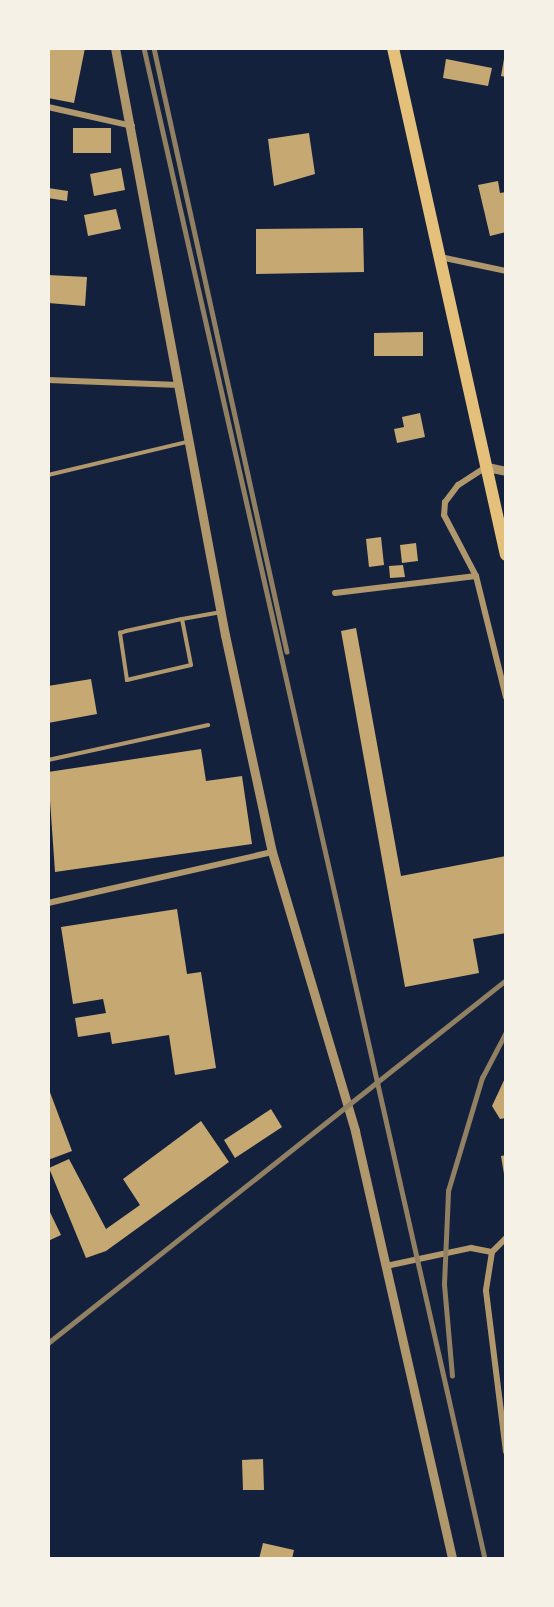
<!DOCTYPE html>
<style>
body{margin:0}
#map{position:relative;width:554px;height:1607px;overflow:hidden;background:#14213d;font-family:Montserrat,sans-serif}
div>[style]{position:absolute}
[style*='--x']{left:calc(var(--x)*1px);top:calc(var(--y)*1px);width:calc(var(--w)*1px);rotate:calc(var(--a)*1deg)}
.building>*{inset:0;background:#c6a872}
.service>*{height:4px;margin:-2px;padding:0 2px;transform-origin:2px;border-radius:2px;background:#b1986c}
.minor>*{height:6px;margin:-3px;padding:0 3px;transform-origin:3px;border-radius:3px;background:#b1986c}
.tertiary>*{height:9px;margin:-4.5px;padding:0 4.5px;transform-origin:4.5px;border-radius:4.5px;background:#b1986c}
.trunk>*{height:12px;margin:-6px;padding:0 6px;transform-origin:6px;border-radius:6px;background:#e5c07b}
.rail>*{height:4.5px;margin:-2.25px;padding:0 2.25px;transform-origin:2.25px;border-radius:2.25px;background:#918062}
span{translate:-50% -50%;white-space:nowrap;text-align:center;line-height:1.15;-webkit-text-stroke:6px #f6f1e7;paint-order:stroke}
.frame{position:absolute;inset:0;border:50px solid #f6f1e7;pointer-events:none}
</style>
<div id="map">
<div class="building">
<div style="clip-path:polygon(48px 48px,85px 48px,74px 103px,48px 98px)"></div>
<div style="clip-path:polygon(505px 53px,506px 53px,506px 77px,501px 76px)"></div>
<div style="clip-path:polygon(446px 59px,492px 68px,488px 86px,443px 78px)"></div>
<div style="clip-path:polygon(73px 128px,111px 128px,111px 153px,73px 153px)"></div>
<div style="clip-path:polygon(309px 133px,315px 174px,274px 186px,268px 139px)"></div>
<div style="clip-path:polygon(121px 168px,125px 190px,94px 196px,90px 174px)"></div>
<div style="clip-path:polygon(498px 181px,500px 193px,506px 192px,506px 232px,490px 236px,478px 185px)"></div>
<div style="clip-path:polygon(48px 188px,68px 191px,67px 201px,48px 198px)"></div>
<div style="clip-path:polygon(116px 209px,121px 229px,88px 236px,84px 215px)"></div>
<div style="clip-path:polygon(363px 228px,364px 272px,256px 274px,256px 229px)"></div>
<div style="clip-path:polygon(48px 275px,87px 277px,85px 306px,48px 303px)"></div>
<div style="clip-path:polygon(423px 332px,423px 356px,374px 356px,374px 333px)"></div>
<div style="clip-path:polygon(420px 413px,425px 437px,397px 443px,394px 429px,404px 427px,402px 417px)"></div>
<div style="clip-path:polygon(381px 537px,384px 565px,369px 567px,366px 539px)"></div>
<div style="clip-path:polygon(416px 543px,418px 561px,402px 563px,400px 545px)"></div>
<div style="clip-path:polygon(403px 565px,405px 577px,390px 578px,389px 566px)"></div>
<div style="clip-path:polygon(356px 628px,401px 876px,506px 856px,506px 933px,473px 939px,479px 973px,405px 987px,341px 631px)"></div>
<div style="clip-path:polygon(91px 679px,97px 714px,48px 723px,48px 686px)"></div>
<div style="clip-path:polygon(201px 749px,206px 781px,242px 776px,252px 844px,55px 872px,48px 772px)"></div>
<div style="clip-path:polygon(177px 909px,187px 974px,201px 972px,216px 1068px,175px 1075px,169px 1035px,112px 1044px,110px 1032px,78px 1037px,75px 1018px,106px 1013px,103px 999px,73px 1004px,61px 927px)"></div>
<div style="clip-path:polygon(506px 1076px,506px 1118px,500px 1119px,492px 1106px)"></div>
<div style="clip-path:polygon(48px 1087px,72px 1151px,48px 1160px)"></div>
<div style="clip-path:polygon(271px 1109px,282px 1127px,235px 1158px,224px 1140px)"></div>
<div style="clip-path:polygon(201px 1121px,229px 1162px,106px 1251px,86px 1258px,49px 1168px,69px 1159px,106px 1229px,140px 1205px,123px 1179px)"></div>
<div style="clip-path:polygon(506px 1155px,506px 1180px,505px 1180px,501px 1156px)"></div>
<div style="clip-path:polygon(48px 1208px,61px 1235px,48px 1241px)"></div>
<div style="clip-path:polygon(263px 1459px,264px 1490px,243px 1490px,242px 1460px)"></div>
<div style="clip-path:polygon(263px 1543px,294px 1550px,292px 1559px,259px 1559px)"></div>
</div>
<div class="service">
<div style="--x:48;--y:475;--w:143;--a:-13.4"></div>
<div style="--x:182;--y:619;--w:47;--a:78.9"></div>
<div style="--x:191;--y:665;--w:66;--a:166.8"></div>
<div style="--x:127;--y:680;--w:48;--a:-98.5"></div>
<div style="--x:120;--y:633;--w:6;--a:-18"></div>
<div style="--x:126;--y:631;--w:57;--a:-12.1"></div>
<div style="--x:182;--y:619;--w:40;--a:-10"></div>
<div style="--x:48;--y:760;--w:164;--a:-12.3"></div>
</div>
<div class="minor">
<div style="--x:48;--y:107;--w:86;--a:12.7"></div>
<div style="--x:440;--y:257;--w:67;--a:12"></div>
<div style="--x:48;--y:380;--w:131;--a:2.2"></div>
<div style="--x:486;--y:467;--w:33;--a:147"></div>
<div style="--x:458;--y:485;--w:21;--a:127"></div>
<div style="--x:445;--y:502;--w:13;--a:94"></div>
<div style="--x:444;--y:515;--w:69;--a:62.3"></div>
<div style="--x:476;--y:576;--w:125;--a:76.1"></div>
<div style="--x:335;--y:593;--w:142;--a:-6.9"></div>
<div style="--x:48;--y:903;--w:230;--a:-12.8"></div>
<div style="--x:506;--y:1238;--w:20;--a:135"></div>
<div style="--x:492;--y:1252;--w:39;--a:99"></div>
<div style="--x:486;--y:1291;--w:162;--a:82.9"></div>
<div style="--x:386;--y:1266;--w:87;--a:-12"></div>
<div style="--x:471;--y:1248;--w:21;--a:11"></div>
</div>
<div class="tertiary">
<div style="--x:115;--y:48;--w:597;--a:79.39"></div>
<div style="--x:225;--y:635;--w:222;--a:77.8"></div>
<div style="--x:272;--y:852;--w:291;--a:73.4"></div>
<div style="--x:355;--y:1131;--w:439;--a:77.2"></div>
<div style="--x:487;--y:467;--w:19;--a:12"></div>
</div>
<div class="trunk">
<div style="--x:393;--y:48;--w:519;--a:77.44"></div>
</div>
<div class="rail">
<div style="--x:144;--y:48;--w:1549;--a:77.28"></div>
<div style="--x:154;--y:48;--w:618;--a:77.58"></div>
<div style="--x:48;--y:1343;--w:584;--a:-38.4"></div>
<div style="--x:452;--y:1376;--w:92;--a:-95"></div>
<div style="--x:444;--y:1284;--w:93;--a:-87.5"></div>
<div style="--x:448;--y:1191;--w:118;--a:-73.3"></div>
<div style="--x:482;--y:1078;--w:52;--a:-62.4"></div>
</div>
<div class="frame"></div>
</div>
